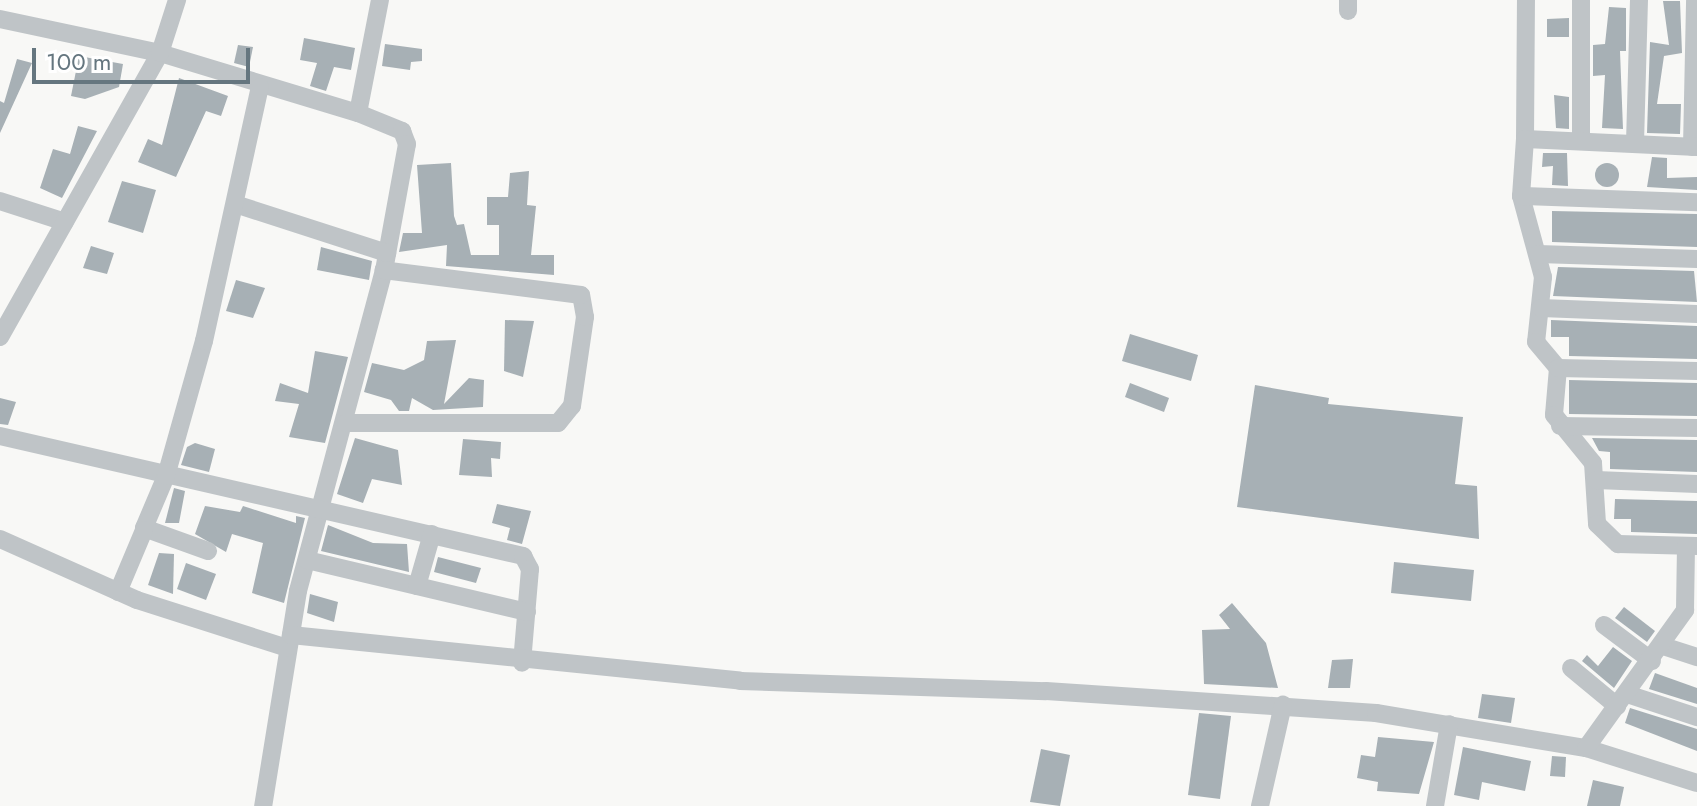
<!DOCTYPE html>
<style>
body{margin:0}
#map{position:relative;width:1697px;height:806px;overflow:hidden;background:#f8f8f6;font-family:Jost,sans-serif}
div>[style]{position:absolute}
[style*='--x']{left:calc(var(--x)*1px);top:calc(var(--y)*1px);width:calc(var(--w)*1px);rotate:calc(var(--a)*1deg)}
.building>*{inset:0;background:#a7b0b5}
.round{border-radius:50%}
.minor>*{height:18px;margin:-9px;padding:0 9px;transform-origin:9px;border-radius:9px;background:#bfc4c7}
span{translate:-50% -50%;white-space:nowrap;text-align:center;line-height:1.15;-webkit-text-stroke:8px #fff;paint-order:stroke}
.scale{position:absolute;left:32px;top:48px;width:218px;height:36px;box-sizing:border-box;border:4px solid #65767f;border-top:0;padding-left:10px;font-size:24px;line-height:28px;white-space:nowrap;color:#65767f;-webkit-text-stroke:6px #fff;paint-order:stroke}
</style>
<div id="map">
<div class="building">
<div style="clip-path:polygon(1663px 1px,1680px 1px,1682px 53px,1664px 56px,1657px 104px,1681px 104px,1680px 134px,1647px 133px,1650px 42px,1669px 45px)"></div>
<div style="clip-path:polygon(1609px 7px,1626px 8px,1626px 51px,1620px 51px,1623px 129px,1602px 128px,1605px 75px,1593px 76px,1593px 45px,1605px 44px)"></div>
<div style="clip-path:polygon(1569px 18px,1569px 37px,1547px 37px,1547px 19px)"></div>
<div style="clip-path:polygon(304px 38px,355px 48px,351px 70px,334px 67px,326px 91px,310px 86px,317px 63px,300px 60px)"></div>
<div style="clip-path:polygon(385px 44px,422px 49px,422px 61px,411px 62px,410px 70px,382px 66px)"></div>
<div style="clip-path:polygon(238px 45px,253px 47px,249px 67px,234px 63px)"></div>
<div style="clip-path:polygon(79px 56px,123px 64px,119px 87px,85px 99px,71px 96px)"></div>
<div style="clip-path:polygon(17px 59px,32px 63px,0 133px,0 101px,4px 103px)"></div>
<div style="clip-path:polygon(179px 78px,228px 96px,221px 116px,206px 111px,176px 177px,138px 162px,148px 139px,162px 145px)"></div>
<div style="clip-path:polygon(1554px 95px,1569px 97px,1569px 129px,1556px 128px)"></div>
<div style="clip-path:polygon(78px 126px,97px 131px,62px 198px,40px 188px,53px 149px,70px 154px)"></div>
<div style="clip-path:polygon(1543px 153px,1567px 153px,1568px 186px,1552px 185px,1553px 166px,1542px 167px)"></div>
<div style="clip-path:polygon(1652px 157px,1667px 158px,1667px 178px,1697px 177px,1697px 190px,1647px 187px)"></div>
<div style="clip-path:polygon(451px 163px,454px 216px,457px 225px,464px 224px,471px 255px,499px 255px,499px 225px,487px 225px,487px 197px,508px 197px,510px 173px,529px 171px,527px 205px,536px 206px,531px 255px,554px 255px,554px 275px,446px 266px,447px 245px,399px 252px,403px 233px,422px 233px,417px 165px)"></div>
<div class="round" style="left:1595px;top:163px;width:24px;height:24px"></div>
<div style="clip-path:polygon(122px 181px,156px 190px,143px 233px,108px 222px)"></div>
<div style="clip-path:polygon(1552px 211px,1697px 214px,1697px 247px,1552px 242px)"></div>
<div style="clip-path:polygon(91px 246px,114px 253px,107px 274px,83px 268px)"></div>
<div style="clip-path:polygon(321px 247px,372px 261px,369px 280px,317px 270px)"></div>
<div style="clip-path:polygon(1558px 267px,1694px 271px,1697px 302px,1553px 296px)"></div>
<div style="clip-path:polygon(236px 280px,265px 288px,253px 318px,226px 311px)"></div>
<div style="clip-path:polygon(505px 320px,534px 321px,523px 377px,504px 371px)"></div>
<div style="clip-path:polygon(1551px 320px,1697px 326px,1697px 359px,1569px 356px,1569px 337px,1551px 337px)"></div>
<div style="clip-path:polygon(1130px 334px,1198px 355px,1191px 381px,1122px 361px)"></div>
<div style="clip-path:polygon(456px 340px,444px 404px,469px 378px,484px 380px,483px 407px,433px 410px,412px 398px,409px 411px,399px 411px,391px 400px,364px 392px,372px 363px,404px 370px,424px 360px,427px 341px)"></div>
<div style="clip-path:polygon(315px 351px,348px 357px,325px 443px,289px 437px,299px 404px,275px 401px,280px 383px,308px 393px)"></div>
<div style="clip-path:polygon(1569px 380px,1697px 383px,1697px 416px,1569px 414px)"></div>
<div style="clip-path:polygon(1130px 383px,1169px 398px,1164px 412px,1125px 397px)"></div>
<div style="clip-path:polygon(1255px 385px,1329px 398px,1328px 404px,1463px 417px,1455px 484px,1477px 486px,1479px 539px,1237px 507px)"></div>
<div style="clip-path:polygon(0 398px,16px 402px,8px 425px,0 424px)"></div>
<div style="clip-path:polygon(355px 438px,398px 450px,402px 485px,372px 479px,363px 503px,337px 494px)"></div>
<div style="clip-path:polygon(1592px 438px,1697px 440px,1697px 472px,1610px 469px,1610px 452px,1599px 451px)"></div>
<div style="clip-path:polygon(463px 439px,501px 442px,500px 459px,491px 458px,492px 477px,459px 475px)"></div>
<div style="clip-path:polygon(195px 443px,215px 449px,209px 472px,181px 465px,187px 447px)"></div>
<div style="clip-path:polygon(174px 488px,185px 491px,179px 523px,165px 523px)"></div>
<div style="clip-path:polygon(1615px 499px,1697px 501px,1697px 534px,1631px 532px,1631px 519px,1614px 519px)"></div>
<div style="clip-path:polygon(497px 504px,531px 511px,522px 544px,507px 540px,510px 528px,492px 523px)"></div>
<div style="clip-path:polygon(205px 506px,240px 512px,243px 506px,296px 523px,296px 516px,305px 518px,284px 603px,252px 593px,263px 543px,232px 534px,226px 552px,195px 534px)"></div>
<div style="clip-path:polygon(328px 525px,373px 543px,407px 544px,409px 572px,321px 551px)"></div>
<div style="clip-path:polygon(159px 553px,174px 554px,173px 594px,148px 585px)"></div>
<div style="clip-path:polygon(438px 557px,481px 568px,476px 583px,434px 572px)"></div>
<div style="clip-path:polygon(1394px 562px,1474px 570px,1471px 601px,1391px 593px)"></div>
<div style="clip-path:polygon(186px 563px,216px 574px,206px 600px,177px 589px)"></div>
<div style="clip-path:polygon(310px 594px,338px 602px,334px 622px,307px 613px)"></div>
<div style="clip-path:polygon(1232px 603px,1266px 643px,1278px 688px,1204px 684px,1202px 630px,1230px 629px,1219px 615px)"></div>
<div style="clip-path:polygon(1624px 607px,1655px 631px,1647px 642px,1615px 618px)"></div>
<div style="clip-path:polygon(1613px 647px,1632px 661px,1614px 688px,1582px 661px,1587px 655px,1598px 666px)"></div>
<div style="clip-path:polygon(1353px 659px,1350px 688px,1328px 688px,1332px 660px)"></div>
<div style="clip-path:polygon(1655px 673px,1697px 688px,1697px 704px,1649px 689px)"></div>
<div style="clip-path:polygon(1482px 694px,1515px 698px,1511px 723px,1478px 718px)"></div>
<div style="clip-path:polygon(1630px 708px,1697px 729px,1697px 751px,1625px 723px)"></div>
<div style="clip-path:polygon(1199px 713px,1231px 716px,1220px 799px,1188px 795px)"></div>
<div style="clip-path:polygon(1378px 737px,1434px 742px,1419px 794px,1377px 791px,1378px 782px,1357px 778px,1361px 755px,1375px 757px)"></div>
<div style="clip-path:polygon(1463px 747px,1531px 761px,1525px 791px,1482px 782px,1479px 800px,1454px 795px)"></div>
<div style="clip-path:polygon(1041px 749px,1070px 755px,1060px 806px,1030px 802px)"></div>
<div style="clip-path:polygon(1552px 756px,1566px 757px,1565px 777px,1550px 776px)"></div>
<div style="clip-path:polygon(1593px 780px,1624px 787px,1620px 806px,1587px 806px)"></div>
</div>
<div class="minor">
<div style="--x:1581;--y:0;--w:141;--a:90"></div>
<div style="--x:1348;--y:11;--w:11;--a:-90"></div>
<div style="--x:0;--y:19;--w:164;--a:12"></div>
<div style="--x:160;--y:53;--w:207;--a:16.9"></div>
<div style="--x:358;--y:113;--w:48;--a:22.2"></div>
<div style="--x:402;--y:131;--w:14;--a:69"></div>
<div style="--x:407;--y:144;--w:128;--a:100.3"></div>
<div style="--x:384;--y:270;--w:332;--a:105"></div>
<div style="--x:298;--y:591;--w:218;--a:99.2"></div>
<div style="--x:358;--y:113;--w:115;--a:-79"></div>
<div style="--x:1525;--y:139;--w:139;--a:-89.6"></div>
<div style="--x:1635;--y:143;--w:143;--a:-88.4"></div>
<div style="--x:1692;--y:147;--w:147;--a:-88.8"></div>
<div style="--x:1697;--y:147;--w:172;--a:-177.3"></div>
<div style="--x:1525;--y:139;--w:57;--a:94"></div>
<div style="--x:1521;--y:196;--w:84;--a:74.8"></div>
<div style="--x:1543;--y:277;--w:65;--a:96.1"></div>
<div style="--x:1536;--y:342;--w:34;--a:50"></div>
<div style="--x:1558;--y:368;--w:47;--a:94.9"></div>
<div style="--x:1554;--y:415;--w:62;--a:50.9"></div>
<div style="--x:1593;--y:463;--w:61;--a:86.2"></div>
<div style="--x:1597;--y:524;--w:29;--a:44"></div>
<div style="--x:1618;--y:544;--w:79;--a:1.5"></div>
<div style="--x:1521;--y:196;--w:176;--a:2"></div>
<div style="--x:0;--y:201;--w:68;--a:17.9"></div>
<div style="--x:235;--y:204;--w:160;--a:17.9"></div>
<div style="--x:1538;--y:254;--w:159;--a:1.8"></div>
<div style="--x:1541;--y:308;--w:156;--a:2.2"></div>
<div style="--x:0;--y:337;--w:326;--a:-60.6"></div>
<div style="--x:160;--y:53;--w:56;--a:-72.2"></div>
<div style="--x:1558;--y:368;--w:139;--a:1.2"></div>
<div style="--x:346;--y:423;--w:212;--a:0"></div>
<div style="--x:558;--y:423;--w:22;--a:-51"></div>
<div style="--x:572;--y:406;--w:90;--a:-81.7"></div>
<div style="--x:585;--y:317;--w:22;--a:-100"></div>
<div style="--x:581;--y:295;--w:199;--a:-172.8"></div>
<div style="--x:1560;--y:426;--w:137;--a:0.8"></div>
<div style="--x:0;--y:436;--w:537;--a:12.92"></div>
<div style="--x:523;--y:556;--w:15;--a:62"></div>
<div style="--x:530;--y:569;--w:94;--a:94.9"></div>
<div style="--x:1596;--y:480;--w:101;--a:2.3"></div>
<div style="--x:0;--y:539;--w:150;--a:24"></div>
<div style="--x:137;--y:600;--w:157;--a:17.7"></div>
<div style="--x:208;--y:551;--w:68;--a:-160.2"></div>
<div style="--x:144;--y:528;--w:56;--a:-67.1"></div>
<div style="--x:166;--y:476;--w:140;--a:-74.3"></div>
<div style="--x:204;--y:341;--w:260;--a:-77.6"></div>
<div style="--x:307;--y:560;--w:226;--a:13.3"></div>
<div style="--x:417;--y:586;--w:54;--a:-73.9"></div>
<div style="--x:118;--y:592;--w:67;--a:-67.2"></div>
<div style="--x:1604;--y:625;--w:60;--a:36.9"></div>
<div style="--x:291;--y:635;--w:451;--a:5.8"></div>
<div style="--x:740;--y:681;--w:306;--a:1.9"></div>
<div style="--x:1046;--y:691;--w:331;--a:3.8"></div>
<div style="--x:1376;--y:713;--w:213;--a:9.5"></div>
<div style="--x:1586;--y:748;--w:116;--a:17.5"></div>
<div style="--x:1663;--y:646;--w:36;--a:18"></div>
<div style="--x:1571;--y:668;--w:60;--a:39.6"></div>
<div style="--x:1627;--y:694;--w:74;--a:18.2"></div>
<div style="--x:1586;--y:748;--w:170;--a:-54.3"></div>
<div style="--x:1685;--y:610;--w:64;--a:-89.1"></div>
<div style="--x:1260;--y:806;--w:104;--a:-77.2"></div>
<div style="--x:1435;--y:806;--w:83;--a:-80.3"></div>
</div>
<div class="scale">100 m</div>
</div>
